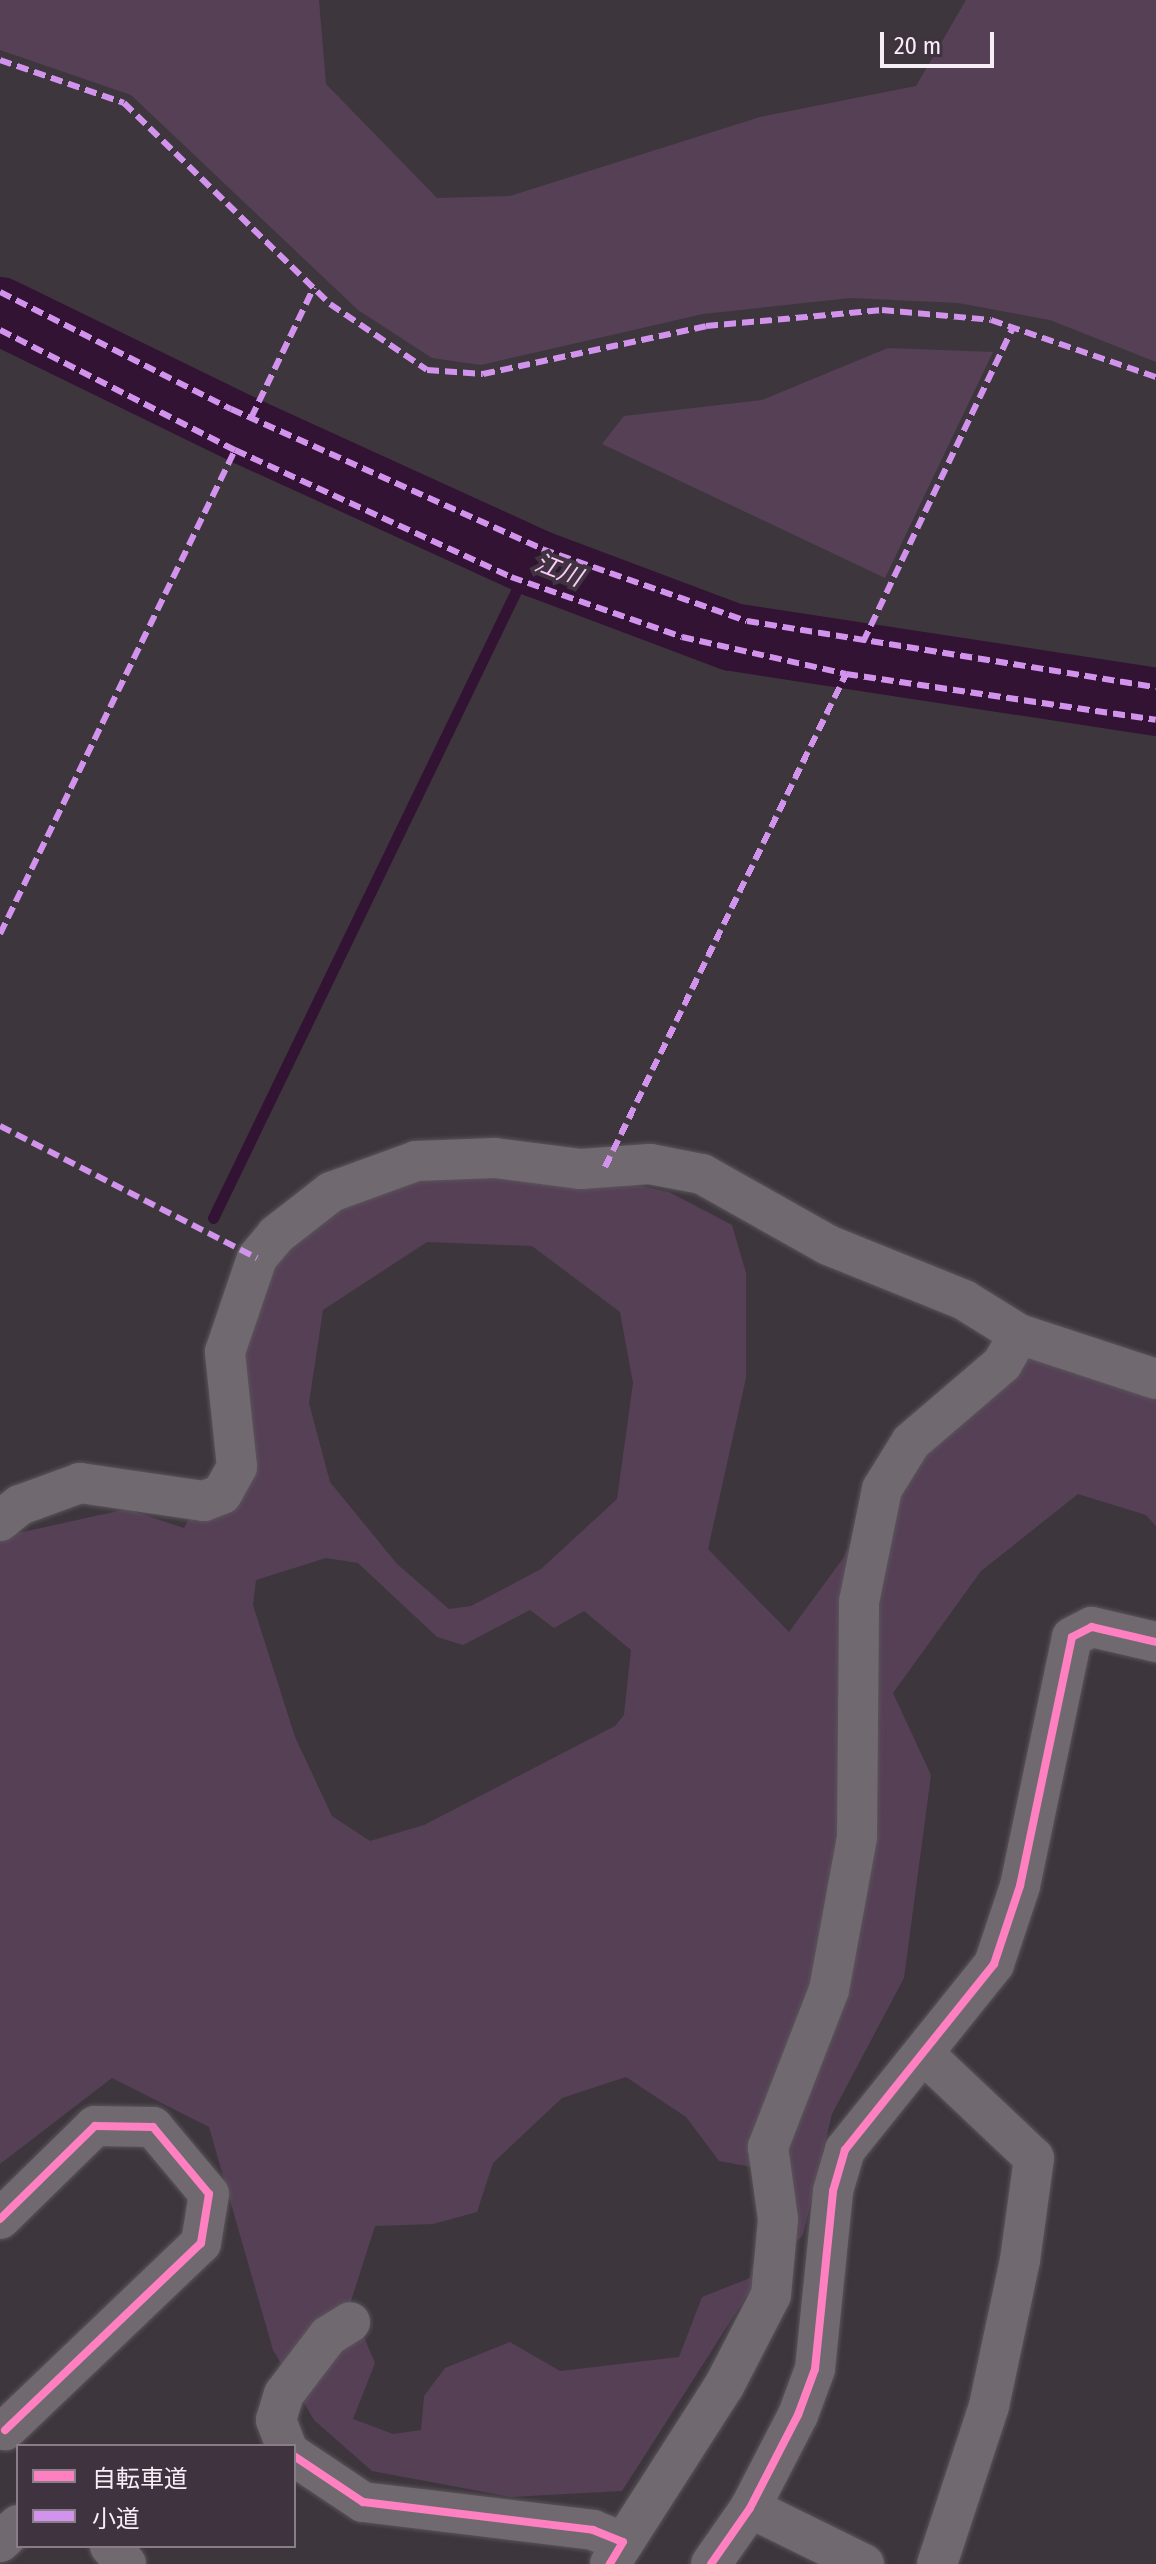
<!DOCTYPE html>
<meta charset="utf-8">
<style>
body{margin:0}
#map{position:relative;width:1156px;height:2564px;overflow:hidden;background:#3d363d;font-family:"Fira Sans Condensed","Noto Sans JP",sans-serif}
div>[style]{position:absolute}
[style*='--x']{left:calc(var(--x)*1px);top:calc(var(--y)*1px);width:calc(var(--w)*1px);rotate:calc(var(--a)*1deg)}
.green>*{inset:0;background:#564056}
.stream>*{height:11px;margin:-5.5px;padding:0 5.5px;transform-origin:5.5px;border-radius:5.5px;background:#321333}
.river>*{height:68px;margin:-34px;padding:0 34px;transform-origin:34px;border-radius:34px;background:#321333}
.roads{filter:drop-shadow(0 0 2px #5a545a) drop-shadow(0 0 2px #5a545a)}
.minor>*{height:40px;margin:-20px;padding:0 20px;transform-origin:20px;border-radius:20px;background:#706a70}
.quiet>*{height:6px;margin-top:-3px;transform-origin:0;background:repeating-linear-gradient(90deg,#d193ec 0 12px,transparent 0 18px)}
.cycleway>*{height:8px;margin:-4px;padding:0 4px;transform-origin:4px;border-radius:4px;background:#ff80c0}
span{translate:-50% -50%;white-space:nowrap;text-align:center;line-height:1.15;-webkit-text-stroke:8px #403340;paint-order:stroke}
.water-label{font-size:24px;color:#fccbfc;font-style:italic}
.legend{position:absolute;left:16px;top:2444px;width:280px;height:104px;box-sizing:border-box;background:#403340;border:2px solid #897d88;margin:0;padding:10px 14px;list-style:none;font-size:24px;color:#f6edf5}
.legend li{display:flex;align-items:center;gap:16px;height:40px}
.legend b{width:40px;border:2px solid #897d88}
.scale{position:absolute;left:880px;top:32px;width:114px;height:36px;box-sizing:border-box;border:4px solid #f6edf5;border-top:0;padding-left:10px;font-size:24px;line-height:28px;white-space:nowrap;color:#f6edf5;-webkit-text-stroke:6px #403340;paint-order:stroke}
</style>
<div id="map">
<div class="green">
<div style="clip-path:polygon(0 0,319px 0,326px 84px,437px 198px,510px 196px,760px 117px,916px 86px,966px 0,1156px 0,1156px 362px,1050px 320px,958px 303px,851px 298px,703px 314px,481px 365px,432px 358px,358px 310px,131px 95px,0 50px)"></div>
<div style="clip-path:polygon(888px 348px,993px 352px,885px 578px,602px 444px,624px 416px,762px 400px)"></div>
<div style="clip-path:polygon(evenodd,551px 1167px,669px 1192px,732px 1225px,746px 1273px,746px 1378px,708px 1549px,789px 1632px,844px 1557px,900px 1432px,971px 1369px,1044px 1356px,1156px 1401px,1156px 1526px,1146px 1515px,1078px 1494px,981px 1571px,893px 1693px,931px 1775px,904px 1978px,832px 2114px,803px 2235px,746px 2297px,622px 2491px,511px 2497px,372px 2471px,314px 2420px,273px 2350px,209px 2127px,112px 2078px,0 2164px,0 1537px,127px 1509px,184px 1528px,226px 1452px,262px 1266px,323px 1211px,443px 1168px,551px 1167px,427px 1242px,532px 1246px,620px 1312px,633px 1383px,617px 1499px,541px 1569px,471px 1606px,449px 1609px,397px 1564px,330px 1482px,309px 1403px,323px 1310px,427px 1242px,551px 1167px,326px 1558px,358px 1563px,437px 1637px,463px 1645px,530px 1610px,554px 1628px,584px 1611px,631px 1650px,624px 1715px,615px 1726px,424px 1825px,370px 1841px,332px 1816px,295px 1737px,253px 1605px,256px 1580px,326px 1558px,551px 1167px,626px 2077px,686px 2117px,719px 2161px,757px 2168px,763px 2219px,750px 2278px,702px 2297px,679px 2357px,560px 2371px,510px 2342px,445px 2368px,424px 2396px,421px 2430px,393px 2434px,353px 2419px,375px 2363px,350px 2304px,375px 2226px,433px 2224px,477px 2212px,493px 2163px,562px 2098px,626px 2077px)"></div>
</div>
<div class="stream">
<div style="--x:528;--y:567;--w:8;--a:-67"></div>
<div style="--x:213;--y:1218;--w:696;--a:-64.21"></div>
</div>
<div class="river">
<div style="--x:0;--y:311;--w:274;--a:26"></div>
<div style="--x:246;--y:431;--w:321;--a:24.5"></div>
<div style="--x:538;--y:564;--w:207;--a:20.6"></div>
<div style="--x:732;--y:637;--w:429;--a:8.7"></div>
</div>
<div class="roads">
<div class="minor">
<div style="--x:0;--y:1521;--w:26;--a:-39"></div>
<div style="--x:20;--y:1505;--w:64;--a:-20.1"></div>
<div style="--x:80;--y:1483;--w:125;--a:8.3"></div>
<div style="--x:204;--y:1501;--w:19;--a:-21"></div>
<div style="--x:222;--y:1494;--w:31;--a:-61"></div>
<div style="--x:237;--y:1467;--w:116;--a:-96"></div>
<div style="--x:225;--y:1352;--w:99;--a:-71.2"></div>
<div style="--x:257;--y:1258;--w:30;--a:-50"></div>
<div style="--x:276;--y:1235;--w:70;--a:-38"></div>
<div style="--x:331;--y:1192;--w:90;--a:-20"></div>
<div style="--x:416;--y:1161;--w:79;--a:-2.2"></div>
<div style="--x:495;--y:1158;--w:87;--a:7.3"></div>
<div style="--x:581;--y:1169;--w:69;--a:-4.1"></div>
<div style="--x:650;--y:1164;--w:53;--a:10.9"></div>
<div style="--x:702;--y:1174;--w:145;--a:29.4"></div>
<div style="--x:828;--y:1245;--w:147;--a:22"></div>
<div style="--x:964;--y:1300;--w:65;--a:31.7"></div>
<div style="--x:1019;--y:1334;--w:144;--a:18.2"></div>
<div style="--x:924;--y:2054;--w:151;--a:43.4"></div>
<div style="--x:1034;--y:2158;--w:103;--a:97.8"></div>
<div style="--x:1020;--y:2260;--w:149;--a:102"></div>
<div style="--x:989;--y:2406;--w:166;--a:108.2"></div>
<div style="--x:0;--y:2219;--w:133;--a:-44.4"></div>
<div style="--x:95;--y:2126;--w:58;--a:1"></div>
<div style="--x:153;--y:2127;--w:87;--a:50.1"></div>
<div style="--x:209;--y:2194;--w:50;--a:99.3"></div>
<div style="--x:201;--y:2243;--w:271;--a:136.3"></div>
<div style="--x:286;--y:2446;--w:28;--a:-111"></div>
<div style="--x:276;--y:2420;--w:27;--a:-73"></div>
<div style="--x:284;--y:2394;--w:73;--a:-52.8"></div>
<div style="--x:328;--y:2336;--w:26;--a:-32"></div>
<div style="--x:294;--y:2456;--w:83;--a:33.7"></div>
<div style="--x:363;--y:2502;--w:232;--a:6.9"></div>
<div style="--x:593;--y:2530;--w:32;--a:22"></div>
<div style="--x:750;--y:2508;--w:127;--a:26.2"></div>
<div style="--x:0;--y:2542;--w:25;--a:-43"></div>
<div style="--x:110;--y:2546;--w:24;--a:48"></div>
<div style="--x:610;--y:2564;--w:211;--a:-57.4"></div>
<div style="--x:724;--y:2386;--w:102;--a:-62.7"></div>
<div style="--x:771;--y:2295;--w:76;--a:-84.7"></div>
<div style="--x:778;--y:2219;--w:73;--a:-97.9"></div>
<div style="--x:768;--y:2147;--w:168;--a:-68.8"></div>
<div style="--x:829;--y:1990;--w:156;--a:-79.6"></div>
<div style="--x:857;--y:1837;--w:235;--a:-89.5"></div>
<div style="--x:859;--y:1602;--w:115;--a:-78.5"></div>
<div style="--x:882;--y:1489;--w:55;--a:-58.3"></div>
<div style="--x:911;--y:1442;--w:120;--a:-40.6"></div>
<div style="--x:1002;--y:1364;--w:34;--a:-60"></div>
<div style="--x:711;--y:2564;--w:68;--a:-55.1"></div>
<div style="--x:750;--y:2508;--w:105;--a:-62.7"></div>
<div style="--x:798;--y:2415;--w:49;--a:-69.7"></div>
<div style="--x:815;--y:2369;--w:179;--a:-84.2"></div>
<div style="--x:833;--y:2191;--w:43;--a:-73.7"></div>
<div style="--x:845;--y:2150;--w:238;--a:-51.3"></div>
<div style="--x:994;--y:1964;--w:82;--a:-71.6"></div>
<div style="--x:1020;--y:1886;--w:254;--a:-78.2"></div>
<div style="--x:1072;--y:1637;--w:22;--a:-27"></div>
<div style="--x:1092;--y:1627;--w:66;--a:13.2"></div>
</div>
</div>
<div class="quiet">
<div style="--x:0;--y:60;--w:131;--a:19.1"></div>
<div style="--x:124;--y:103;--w:288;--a:44.3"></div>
<div style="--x:330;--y:304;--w:117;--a:34.2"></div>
<div style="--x:427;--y:370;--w:56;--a:4.1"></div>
<div style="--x:483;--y:374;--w:228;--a:-12.1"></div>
<div style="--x:706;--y:326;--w:177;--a:-5.2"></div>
<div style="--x:882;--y:310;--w:109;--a:5.2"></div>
<div style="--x:991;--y:320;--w:175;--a:19.1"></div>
<div style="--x:0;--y:292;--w:259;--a:26.9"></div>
<div style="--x:231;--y:409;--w:341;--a:24.2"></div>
<div style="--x:542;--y:549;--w:217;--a:19.4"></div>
<div style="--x:747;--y:621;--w:414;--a:9.2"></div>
<div style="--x:0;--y:330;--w:264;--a:27.1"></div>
<div style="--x:235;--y:450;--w:304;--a:24.7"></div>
<div style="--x:511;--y:577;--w:181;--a:19.3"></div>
<div style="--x:682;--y:637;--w:168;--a:12.7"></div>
<div style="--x:846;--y:674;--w:313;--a:8.4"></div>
<div style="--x:251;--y:418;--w:145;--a:-64.3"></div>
<div style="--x:863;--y:642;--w:348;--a:-64.5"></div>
<div style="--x:0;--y:934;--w:538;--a:-64.1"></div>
<div style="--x:0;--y:1126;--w:289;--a:27.2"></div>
<div style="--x:605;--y:1167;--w:549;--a:-63.95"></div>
</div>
<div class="cycleway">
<div style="--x:0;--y:2219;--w:133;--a:-44.4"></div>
<div style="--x:95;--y:2126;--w:58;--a:1"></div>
<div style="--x:153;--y:2127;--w:87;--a:50.1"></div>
<div style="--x:209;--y:2194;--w:50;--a:99.3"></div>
<div style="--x:201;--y:2243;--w:271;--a:136.3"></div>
<div style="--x:294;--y:2456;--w:83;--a:33.7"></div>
<div style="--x:363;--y:2502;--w:232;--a:6.9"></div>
<div style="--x:593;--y:2530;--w:32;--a:22"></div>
<div style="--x:623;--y:2542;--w:26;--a:121"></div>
<div style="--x:711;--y:2564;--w:68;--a:-55.1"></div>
<div style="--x:750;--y:2508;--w:105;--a:-62.7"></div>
<div style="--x:798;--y:2415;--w:49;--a:-69.7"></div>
<div style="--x:815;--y:2369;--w:179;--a:-84.2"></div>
<div style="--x:833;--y:2191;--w:43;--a:-73.7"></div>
<div style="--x:845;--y:2150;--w:238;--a:-51.3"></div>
<div style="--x:994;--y:1964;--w:82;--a:-71.6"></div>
<div style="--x:1020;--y:1886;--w:254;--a:-78.2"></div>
<div style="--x:1072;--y:1637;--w:22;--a:-27"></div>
<div style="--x:1092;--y:1627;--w:66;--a:13.2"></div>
</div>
<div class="water-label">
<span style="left:558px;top:571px;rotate:21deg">江川</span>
</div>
<ul class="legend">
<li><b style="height:10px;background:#ff80c0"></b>自転車道</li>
<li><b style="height:10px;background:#d193ec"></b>小道</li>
</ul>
<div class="scale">20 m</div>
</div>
